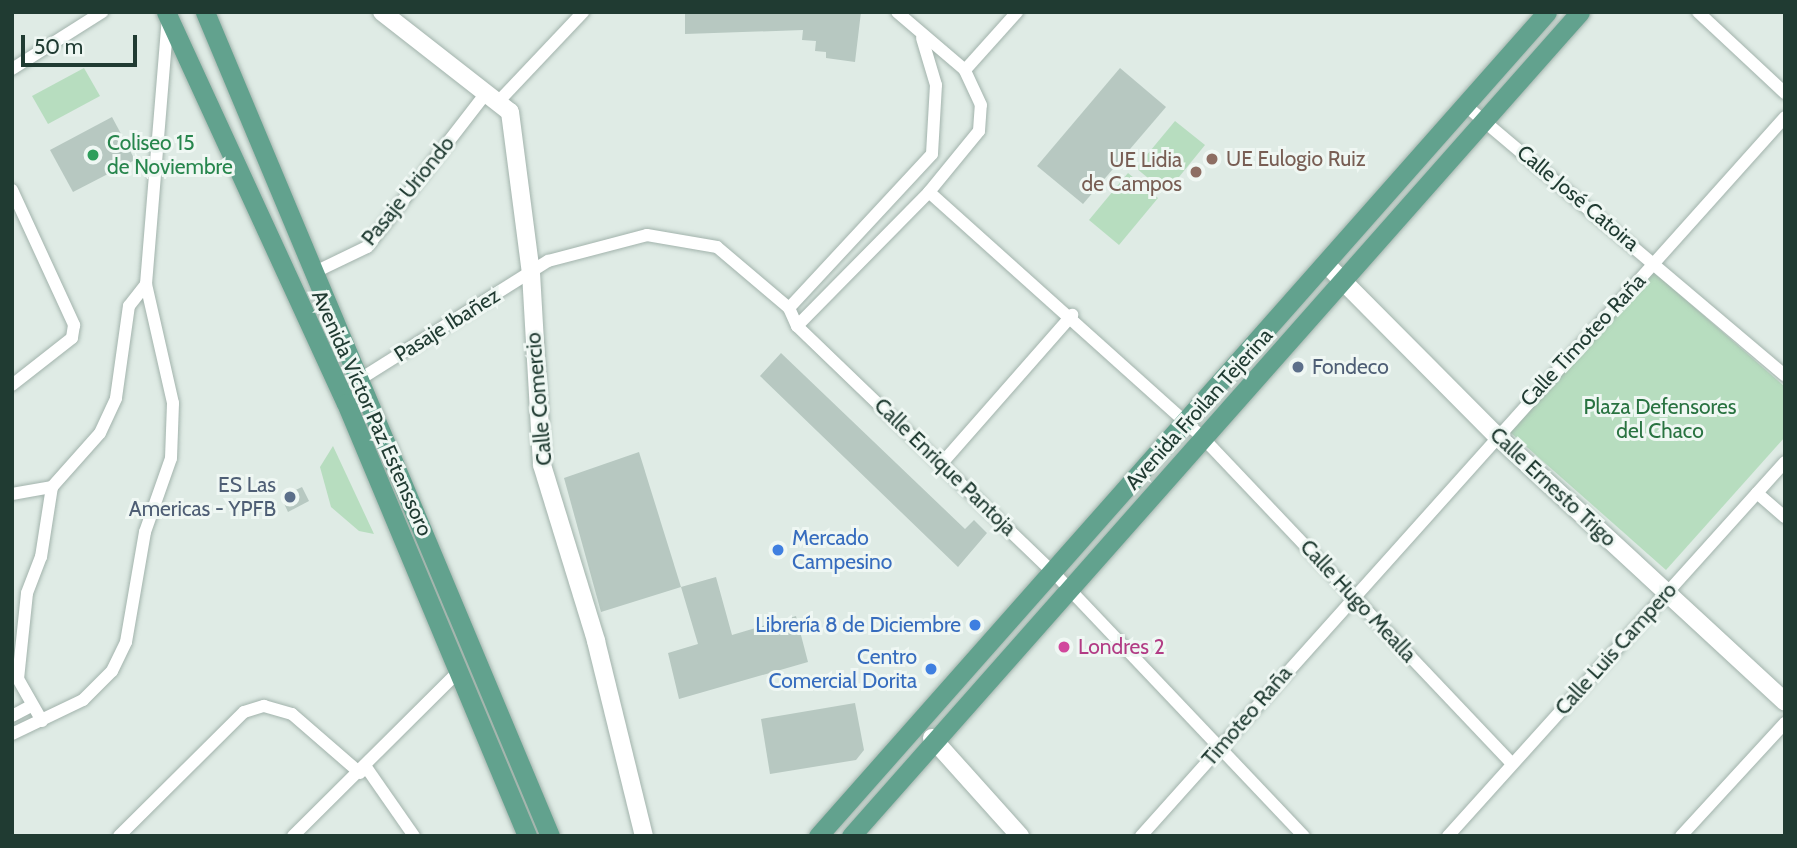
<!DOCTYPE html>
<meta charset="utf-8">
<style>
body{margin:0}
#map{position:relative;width:1797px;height:848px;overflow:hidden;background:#dfebe5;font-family:Cabin,sans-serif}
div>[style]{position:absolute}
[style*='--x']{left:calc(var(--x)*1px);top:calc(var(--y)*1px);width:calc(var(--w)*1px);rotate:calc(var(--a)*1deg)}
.green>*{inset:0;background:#b7ddbf}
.building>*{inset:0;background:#b7c8c1}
.roads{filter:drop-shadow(0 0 2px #a2b3ac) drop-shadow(0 0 2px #a2b3ac)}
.street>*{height:12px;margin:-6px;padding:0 6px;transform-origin:6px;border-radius:6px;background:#fff}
.secondary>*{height:18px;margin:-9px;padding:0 9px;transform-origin:9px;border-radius:9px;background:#fff}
.primary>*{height:19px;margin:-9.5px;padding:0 9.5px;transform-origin:9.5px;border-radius:9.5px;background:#62a28e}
.dots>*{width:19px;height:19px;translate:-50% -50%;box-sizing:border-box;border:4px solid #eff7f3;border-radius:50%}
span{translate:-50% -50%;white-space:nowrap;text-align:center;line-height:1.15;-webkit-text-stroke:6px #eff7f3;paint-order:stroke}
.leisure-label{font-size:21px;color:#27864d}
.left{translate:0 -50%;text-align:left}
.education-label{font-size:21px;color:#785e54}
.right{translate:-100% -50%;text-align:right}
.street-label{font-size:21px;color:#203b32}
.service-label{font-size:21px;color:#4e5e75}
.park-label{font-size:21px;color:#297341}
.shop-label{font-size:21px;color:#366cbe}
.hotel-label{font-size:21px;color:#b23c85}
.frame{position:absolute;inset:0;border:14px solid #203b32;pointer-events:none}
.scale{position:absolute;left:21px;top:35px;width:116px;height:32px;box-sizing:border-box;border:4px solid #203b32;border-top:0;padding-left:9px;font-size:21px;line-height:24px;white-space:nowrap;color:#203b32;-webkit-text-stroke:5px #eff7f3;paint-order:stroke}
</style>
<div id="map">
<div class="green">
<div style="clip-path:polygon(84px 68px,100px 96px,48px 124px,32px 96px)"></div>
<div style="clip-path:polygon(1175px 121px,1205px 145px,1166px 193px,1136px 168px)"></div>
<div style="clip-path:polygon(1128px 173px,1158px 198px,1119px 245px,1089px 220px)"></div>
<div style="clip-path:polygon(1654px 272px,1785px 387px,1785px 437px,1666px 570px,1510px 432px)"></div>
<div style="clip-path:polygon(333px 446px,374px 534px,359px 531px,331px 507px,320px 467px)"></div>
</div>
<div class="building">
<div style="clip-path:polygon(861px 12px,855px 62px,826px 58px,826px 52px,815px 51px,816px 41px,802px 40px,803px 30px,685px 34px,685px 13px)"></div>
<div style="clip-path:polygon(1120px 68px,1166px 107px,1083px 204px,1037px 166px)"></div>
<div style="clip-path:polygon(112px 117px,135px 160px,73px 192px,50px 150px)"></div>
<div style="clip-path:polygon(781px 353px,965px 529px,974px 520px,987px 533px,958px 567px,760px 376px)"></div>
<div style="clip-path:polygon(639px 452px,681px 587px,601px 612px,564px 478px)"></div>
<div style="clip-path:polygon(302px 487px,309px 501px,288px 512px,281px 497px)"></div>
<div style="clip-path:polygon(716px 577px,732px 635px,796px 616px,808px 662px,679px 699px,668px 653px,698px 644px,681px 587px)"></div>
<div style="clip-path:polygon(855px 703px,864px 750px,856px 760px,770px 774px,761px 719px)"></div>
</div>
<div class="roads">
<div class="street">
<div style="--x:1698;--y:12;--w:119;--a:43"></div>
<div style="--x:12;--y:69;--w:107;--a:-32.3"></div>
<div style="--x:965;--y:70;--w:78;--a:-48.1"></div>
<div style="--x:498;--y:102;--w:124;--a:-46.6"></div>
<div style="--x:1465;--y:105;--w:419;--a:40.2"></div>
<div style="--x:12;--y:190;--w:149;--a:65.3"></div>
<div style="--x:74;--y:325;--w:13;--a:99"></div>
<div style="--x:72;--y:338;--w:76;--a:141.9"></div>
<div style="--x:929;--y:192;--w:368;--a:41.9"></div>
<div style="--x:1203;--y:438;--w:449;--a:46.5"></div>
<div style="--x:315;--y:272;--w:58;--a:-25.7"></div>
<div style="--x:367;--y:247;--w:195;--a:-52.3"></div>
<div style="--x:789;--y:308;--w:210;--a:-47.1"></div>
<div style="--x:932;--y:154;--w:69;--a:-86.7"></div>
<div style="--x:936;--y:85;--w:49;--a:-106.6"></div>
<div style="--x:797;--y:326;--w:188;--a:-45.4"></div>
<div style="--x:929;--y:192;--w:79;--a:-50.7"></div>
<div style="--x:979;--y:131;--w:26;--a:-86"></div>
<div style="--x:981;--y:105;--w:38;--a:-115"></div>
<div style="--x:965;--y:70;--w:89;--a:-139.5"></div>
<div style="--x:362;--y:378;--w:220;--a:-32.2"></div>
<div style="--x:548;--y:261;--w:102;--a:-14.7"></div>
<div style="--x:647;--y:235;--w:71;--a:9.7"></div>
<div style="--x:717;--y:247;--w:94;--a:40.3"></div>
<div style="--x:789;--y:308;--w:20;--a:66"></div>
<div style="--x:797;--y:326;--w:356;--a:43.9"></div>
<div style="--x:1054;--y:573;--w:363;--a:46.5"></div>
<div style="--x:943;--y:462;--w:196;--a:-48.7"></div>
<div style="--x:1757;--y:493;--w:37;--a:41"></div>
<div style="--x:12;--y:494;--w:41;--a:-9.9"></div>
<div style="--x:52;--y:487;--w:72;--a:-48.4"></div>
<div style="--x:100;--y:433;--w:38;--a:-65"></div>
<div style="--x:116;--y:398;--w:93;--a:-82"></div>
<div style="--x:129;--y:306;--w:28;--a:-52"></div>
<div style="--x:12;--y:716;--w:19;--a:-28"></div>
<div style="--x:42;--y:721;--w:48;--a:-119.7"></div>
<div style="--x:18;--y:679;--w:86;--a:-84"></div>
<div style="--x:27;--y:593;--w:39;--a:-69"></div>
<div style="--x:41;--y:557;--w:71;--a:-81.1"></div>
<div style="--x:12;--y:734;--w:79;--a:-25.6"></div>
<div style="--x:83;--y:700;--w:41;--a:-45"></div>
<div style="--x:112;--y:671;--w:32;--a:-64"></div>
<div style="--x:126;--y:642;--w:112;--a:-80.2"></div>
<div style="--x:145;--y:532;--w:78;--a:-70.6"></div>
<div style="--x:171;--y:458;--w:55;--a:-87.9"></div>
<div style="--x:173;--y:403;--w:122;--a:-102.8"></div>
<div style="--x:146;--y:284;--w:266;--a:-85.3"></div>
<div style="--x:366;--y:767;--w:84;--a:55.2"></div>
<div style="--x:119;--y:836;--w:176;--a:-44.8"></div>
<div style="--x:244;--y:712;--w:21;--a:-17"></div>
<div style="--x:264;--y:706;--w:29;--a:16"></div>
<div style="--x:292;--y:714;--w:90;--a:40.9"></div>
<div style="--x:293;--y:836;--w:234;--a:-44.8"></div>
<div style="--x:1141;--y:836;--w:965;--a:-48.15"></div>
<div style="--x:1448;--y:836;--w:503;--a:-47.98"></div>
<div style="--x:1681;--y:836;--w:154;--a:-47.4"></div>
</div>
<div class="secondary">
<div style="--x:382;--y:12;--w:162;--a:38"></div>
<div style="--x:510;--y:112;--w:162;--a:82.6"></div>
<div style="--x:531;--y:273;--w:192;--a:86.7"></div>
<div style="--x:542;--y:465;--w:184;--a:72.9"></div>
<div style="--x:596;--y:641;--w:201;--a:76.2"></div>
<div style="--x:1328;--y:266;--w:238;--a:45.2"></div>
<div style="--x:1496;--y:435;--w:393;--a:42.7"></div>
<div style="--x:932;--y:738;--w:132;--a:48.1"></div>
</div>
<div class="primary">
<div style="--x:166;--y:12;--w:430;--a:65.3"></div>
<div style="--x:346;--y:403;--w:469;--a:67.3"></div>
<div style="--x:205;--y:12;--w:893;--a:67.28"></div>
<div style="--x:818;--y:836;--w:1100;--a:-48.5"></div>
<div style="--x:851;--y:836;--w:1100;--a:-48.5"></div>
</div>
</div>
<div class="dots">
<div style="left:93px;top:155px;background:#2e9e5b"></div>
<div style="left:1212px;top:159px;background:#8d6e63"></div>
<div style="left:1196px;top:172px;background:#8d6e63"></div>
<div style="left:1298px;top:367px;background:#5c6f8a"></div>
<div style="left:290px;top:497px;background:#5c6f8a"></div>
<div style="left:778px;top:550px;background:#3f7fe0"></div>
<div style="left:975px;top:625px;background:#3f7fe0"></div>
<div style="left:1064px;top:647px;background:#d1479c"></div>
<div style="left:931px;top:669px;background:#3f7fe0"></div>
</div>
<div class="leisure-label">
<span class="left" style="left:107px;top:155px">Coliseo 15<br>de Noviembre</span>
</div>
<div class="education-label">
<span class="left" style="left:1226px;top:159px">UE Eulogio Ruiz</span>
<span class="right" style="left:1182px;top:172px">UE Lidia<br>de Campos</span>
</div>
<div class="street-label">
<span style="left:408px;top:191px;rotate:-51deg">Pasaje Uriondo</span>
<span style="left:1578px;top:198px;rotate:40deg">Calle José Catoira</span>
<span style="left:447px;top:325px;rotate:-32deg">Pasaje Ibañez</span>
<span style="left:1583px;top:340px;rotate:-47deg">Calle Timoteo Raña</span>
<span style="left:539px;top:399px;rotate:-95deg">Calle Comercio</span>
<span style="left:1199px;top:409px;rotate:-48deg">Avenida Froilan Tejerina</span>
<span style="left:372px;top:413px;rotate:66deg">Avenida Víctor Paz Estenssoro</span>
<span style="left:945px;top:467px;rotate:44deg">Calle Enrique Pantoja</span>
<span style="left:1553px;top:487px;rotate:43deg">Calle Ernesto Trigo</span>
<span style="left:1358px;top:601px;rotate:47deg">Calle Hugo Mealla</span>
<span style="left:1616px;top:649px;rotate:-48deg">Calle Luis Campero</span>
<span style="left:1247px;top:716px;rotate:-49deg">Timoteo Raña</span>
</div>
<div class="service-label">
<span class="left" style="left:1312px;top:367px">Fondeco</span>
<span class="right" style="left:276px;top:497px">ES Las<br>Americas - YPFB</span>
</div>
<div class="park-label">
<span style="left:1660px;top:419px">Plaza Defensores<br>del Chaco</span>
</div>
<div class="shop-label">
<span class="left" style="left:792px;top:550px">Mercado<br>Campesino</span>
<span class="right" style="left:961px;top:625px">Librería 8 de Diciembre</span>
<span class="right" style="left:917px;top:669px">Centro<br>Comercial Dorita</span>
</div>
<div class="hotel-label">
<span class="left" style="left:1078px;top:647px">Londres 2</span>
</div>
<div class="frame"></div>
<div class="scale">50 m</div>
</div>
